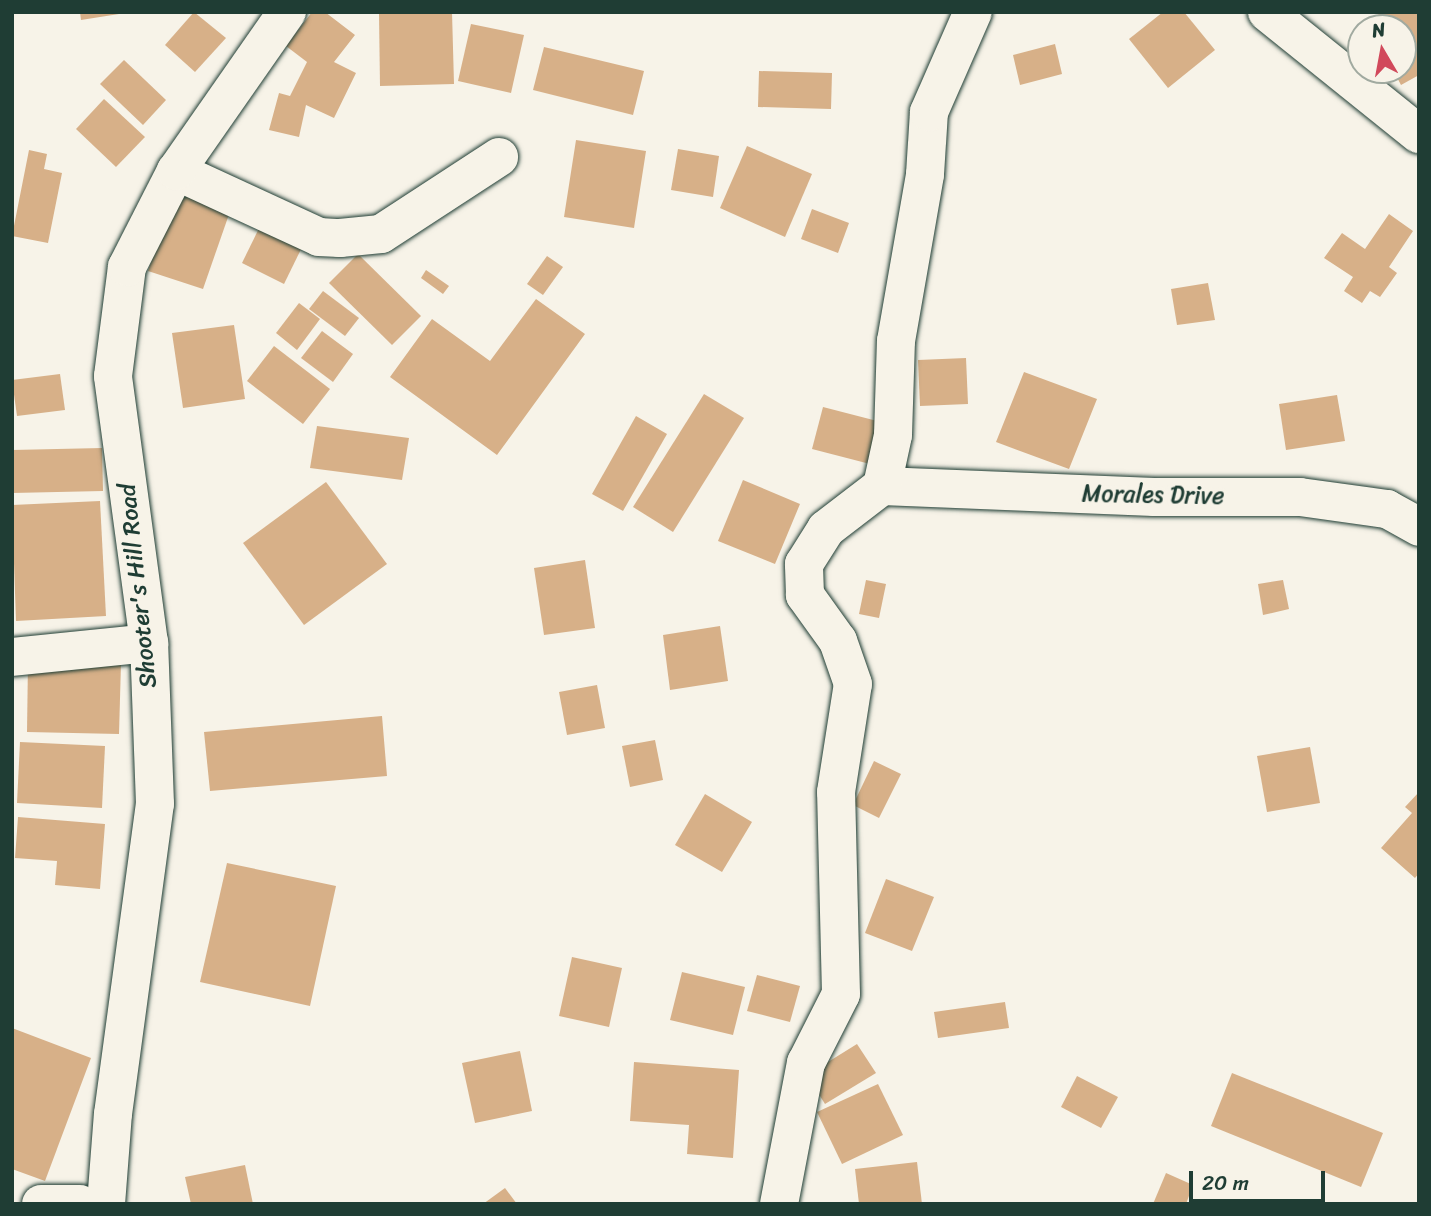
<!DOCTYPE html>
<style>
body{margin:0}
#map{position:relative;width:1431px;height:1216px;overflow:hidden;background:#f7f3e8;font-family:Sriracha,sans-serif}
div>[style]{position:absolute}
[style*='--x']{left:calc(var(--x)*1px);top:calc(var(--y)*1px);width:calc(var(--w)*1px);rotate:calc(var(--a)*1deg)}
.building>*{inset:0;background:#d7b088}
.roads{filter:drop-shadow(0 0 2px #1f3d34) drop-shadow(0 0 2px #1f3d34)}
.minor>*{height:38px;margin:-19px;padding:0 19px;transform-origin:19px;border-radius:19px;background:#f7f3e8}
span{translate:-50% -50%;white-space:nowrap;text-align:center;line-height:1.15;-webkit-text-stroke:7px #f7f3e8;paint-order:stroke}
.street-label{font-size:24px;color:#1f3d34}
.frame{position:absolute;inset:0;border:14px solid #1f3d34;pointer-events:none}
.north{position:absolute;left:1347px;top:14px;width:70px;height:70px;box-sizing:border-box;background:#f7f3e8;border:2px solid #a1aaa0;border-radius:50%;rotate:350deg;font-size:19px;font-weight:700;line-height:28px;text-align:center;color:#1f3d34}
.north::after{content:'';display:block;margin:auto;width:24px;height:32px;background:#d1495b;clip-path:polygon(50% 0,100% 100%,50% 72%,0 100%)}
.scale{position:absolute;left:1189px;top:1171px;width:136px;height:32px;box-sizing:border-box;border:4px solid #1f3d34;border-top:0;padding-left:9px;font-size:21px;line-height:24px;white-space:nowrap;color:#1f3d34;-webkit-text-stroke:5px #f7f3e8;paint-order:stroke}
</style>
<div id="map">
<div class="building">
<div style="clip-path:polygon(80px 12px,119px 12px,119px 14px,81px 20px)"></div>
<div style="clip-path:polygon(194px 12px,226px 38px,195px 72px,165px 45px)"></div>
<div style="clip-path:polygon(312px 12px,325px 12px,355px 35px,334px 62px,356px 73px,334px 118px,306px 105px,299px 137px,269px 130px,279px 93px,290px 96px,307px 62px,286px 46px)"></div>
<div style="clip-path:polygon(452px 12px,454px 84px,380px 86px,379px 14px)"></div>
<div style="clip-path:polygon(1163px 12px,1184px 12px,1215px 50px,1168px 88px,1129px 39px)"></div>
<div style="clip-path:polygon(1383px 12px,1419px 12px,1419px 75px,1401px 85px,1393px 70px,1403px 70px,1403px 28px,1370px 28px,1366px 21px)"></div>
<div style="clip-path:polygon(471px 24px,524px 35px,511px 93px,458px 81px)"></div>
<div style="clip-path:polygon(1055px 44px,1062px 74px,1020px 85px,1013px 55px)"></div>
<div style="clip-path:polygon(544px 47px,644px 71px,633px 115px,533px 90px)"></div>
<div style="clip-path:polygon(124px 60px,166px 100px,143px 125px,100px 84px)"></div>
<div style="clip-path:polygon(759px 71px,832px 73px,831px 109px,758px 107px)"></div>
<div style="clip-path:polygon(104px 99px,145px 137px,116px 167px,76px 129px)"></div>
<div style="clip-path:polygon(576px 140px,646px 151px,634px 228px,564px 217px)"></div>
<div style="clip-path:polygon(747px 146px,812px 174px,785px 237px,720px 208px)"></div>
<div style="clip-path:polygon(678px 149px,719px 156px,713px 197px,671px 190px)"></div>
<div style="clip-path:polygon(29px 150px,47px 154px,44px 169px,62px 173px,48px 243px,12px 236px)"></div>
<div style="clip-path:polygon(178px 181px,234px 200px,203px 289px,148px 271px)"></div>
<div style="clip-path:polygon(812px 209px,849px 223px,838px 253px,801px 239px)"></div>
<div style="clip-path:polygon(1389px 214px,1413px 231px,1389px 267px,1397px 273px,1380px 297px,1370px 291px,1362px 303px,1344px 291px,1353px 277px,1324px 258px,1342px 233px,1365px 249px)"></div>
<div style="clip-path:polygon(265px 216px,307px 237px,284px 284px,242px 263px)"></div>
<div style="clip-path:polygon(358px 254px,421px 316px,392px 345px,329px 283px)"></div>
<div style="clip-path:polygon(547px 256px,563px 267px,543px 295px,527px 284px)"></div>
<div style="clip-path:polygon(426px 270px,449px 286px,443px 294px,421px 278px)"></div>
<div style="clip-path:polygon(1208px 283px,1215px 320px,1177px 325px,1171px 289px)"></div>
<div style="clip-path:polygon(323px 291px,359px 318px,345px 336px,309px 309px)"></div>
<div style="clip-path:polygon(536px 299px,585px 334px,497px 455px,390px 377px,432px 319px,490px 361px)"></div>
<div style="clip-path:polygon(299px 303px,320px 319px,297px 350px,276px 333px)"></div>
<div style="clip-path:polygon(234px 325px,245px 399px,183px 408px,172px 333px)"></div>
<div style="clip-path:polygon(322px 331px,353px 354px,333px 382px,301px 358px)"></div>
<div style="clip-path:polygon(274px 346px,330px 389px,303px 424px,247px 381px)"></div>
<div style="clip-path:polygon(966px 358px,968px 404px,920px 406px,918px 360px)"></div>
<div style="clip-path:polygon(1024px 372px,1097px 399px,1069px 469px,996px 442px)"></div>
<div style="clip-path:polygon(60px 374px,65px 410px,17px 416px,12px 380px)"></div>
<div style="clip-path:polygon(704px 394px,744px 418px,673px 532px,633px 507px)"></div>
<div style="clip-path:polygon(1337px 395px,1345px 441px,1286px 450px,1279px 404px)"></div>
<div style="clip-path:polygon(823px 407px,881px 422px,870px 464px,812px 449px)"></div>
<div style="clip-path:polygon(636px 416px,667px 434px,623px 511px,592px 494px)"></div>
<div style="clip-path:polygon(317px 426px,409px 438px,402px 480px,310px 468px)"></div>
<div style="clip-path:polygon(102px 448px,103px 491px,12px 493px,12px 450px)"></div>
<div style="clip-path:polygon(743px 480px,800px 504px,775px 564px,718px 541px)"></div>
<div style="clip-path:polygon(326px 482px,387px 564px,304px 625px,243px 543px)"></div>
<div style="clip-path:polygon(100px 501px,106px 616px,16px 621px,12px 505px)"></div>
<div style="clip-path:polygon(585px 560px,595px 628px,544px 635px,534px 568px)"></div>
<div style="clip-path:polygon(866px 580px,886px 584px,879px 618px,859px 614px)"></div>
<div style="clip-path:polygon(1283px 580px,1289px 609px,1263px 615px,1258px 584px)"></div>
<div style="clip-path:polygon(720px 626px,728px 681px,670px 690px,663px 635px)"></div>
<div style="clip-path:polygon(28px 661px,121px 663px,119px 734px,27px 732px)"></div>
<div style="clip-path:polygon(597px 685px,605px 728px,567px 735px,559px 692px)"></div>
<div style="clip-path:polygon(382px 716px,387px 776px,210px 791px,204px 732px)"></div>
<div style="clip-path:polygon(655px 740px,663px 780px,630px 787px,622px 746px)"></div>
<div style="clip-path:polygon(20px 742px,105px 746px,102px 808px,17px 803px)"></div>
<div style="clip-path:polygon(1310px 747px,1320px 803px,1267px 812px,1257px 756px)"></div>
<div style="clip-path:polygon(874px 761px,901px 774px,879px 818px,853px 805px)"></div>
<div style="clip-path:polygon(1419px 792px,1419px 873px,1415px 878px,1381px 848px,1412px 813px,1405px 807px)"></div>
<div style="clip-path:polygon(705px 794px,752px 822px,722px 872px,675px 845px)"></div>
<div style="clip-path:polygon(18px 817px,105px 824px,100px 889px,55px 885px,57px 861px,15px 858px)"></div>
<div style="clip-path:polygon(227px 863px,336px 886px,310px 1006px,200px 982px)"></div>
<div style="clip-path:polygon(886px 879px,934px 897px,912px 951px,865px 933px)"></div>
<div style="clip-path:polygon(572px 957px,622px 968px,609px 1027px,559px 1016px)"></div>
<div style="clip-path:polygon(682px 972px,745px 987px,733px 1035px,670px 1020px)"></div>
<div style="clip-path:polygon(757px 975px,800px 986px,790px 1022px,747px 1011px)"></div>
<div style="clip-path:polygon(1005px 1002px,1009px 1028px,938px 1038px,934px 1012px)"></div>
<div style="clip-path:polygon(12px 1028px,91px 1058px,45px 1181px,12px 1169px)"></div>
<div style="clip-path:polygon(857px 1044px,876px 1073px,825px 1104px,807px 1075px)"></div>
<div style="clip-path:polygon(520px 1051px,532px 1111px,475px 1123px,462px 1063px)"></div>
<div style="clip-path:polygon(634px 1062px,739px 1070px,733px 1158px,687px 1154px,689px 1125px,630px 1121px)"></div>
<div style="clip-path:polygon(1232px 1073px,1383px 1133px,1361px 1187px,1211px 1126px)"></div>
<div style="clip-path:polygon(1077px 1076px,1118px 1097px,1101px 1128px,1061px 1107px)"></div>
<div style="clip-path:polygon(878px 1084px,903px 1135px,842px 1164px,817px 1112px)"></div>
<div style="clip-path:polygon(917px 1162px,922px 1204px,859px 1204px,855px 1169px)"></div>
<div style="clip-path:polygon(245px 1165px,253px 1204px,191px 1204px,185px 1177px)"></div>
<div style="clip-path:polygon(1166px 1173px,1193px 1185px,1186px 1204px,1153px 1204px)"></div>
<div style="clip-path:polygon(505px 1188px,517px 1204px,483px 1204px)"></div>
</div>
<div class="roads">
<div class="minor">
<div style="--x:1267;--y:12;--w:195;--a:38.8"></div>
<div style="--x:176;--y:171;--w:157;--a:24.8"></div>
<div style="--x:319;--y:237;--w:21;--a:3"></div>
<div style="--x:340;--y:238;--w:41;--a:-5.6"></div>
<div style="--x:381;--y:234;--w:141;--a:-33.1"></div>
<div style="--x:882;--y:486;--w:272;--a:2.3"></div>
<div style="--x:1154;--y:497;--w:146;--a:0"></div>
<div style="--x:1300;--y:497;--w:88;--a:7.9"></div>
<div style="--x:1387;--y:509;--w:37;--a:29"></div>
<div style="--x:12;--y:657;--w:138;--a:-5.8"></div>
<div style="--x:41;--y:1204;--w:39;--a:0"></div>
<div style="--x:106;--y:1204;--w:90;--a:-85.6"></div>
<div style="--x:113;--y:1114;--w:313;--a:-82.3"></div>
<div style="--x:155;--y:804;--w:161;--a:-92.1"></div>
<div style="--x:149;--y:643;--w:269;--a:-97.7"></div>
<div style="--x:113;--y:376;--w:110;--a:-82.7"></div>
<div style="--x:127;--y:267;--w:108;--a:-63"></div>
<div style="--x:176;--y:171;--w:194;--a:-55.1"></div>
<div style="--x:779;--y:1204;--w:144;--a:-79.2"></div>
<div style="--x:806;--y:1063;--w:77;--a:-63.1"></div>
<div style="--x:841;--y:994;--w:202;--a:-91.4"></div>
<div style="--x:836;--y:792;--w:109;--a:-81.1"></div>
<div style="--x:853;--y:684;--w:46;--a:-109.2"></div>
<div style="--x:838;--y:641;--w:57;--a:-125.7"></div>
<div style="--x:805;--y:595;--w:31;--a:-92"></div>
<div style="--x:804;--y:564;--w:41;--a:-57.8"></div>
<div style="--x:826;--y:529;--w:71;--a:-37.5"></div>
<div style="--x:882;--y:486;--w:52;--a:-77.8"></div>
<div style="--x:893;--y:435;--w:94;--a:-88.2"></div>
<div style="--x:896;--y:341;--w:169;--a:-80.1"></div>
<div style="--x:925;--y:174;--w:62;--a:-86.3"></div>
<div style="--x:929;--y:112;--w:109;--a:-66.3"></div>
</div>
</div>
<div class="street-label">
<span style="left:1153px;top:495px;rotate:1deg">Morales Drive</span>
<span style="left:138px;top:586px;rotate:-96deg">Shooter's Hill Road</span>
</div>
<div class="frame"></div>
<div class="north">N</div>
<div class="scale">20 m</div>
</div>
